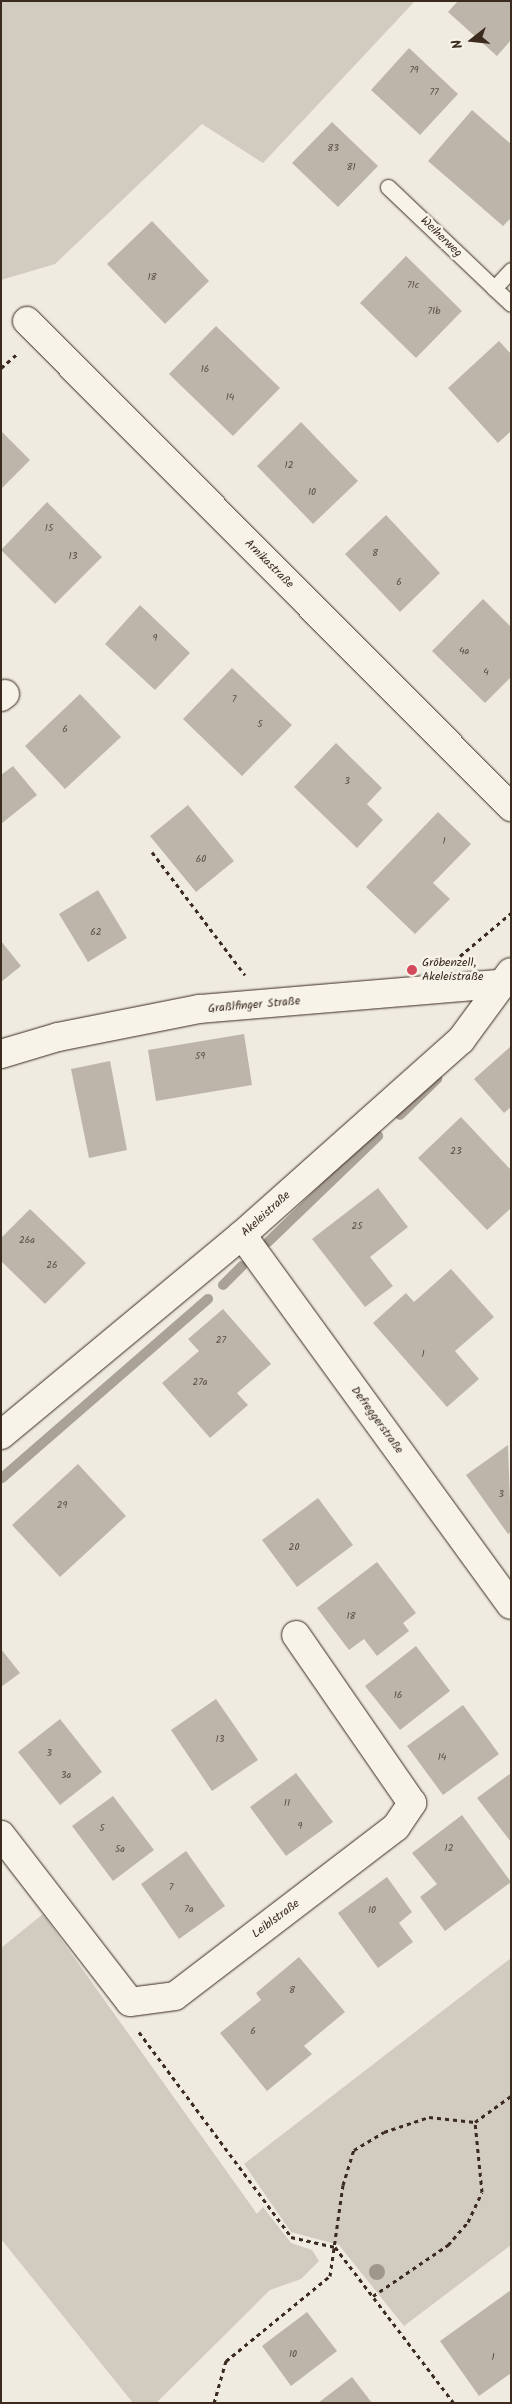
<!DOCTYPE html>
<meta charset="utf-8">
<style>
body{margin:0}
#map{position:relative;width:512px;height:2404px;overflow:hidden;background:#efebe0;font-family:Kalam,sans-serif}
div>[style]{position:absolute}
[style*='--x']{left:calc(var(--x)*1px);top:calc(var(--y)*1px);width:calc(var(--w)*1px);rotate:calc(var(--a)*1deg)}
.green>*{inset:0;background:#d1cbc0}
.stream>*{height:10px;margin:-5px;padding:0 5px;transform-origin:5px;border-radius:5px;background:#aaa296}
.building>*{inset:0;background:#bdb5aa}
.path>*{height:3px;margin-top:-1.5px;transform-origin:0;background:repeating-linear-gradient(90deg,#3b2a1e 0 4px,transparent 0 8px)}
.roads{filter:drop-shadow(0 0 1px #3b2a1e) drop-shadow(0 0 1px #3b2a1e)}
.lane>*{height:15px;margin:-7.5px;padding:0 7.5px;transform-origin:7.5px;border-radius:7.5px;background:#f7f3e8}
.street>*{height:28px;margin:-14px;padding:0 14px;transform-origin:14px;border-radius:14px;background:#f7f3e8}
.trees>*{width:16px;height:16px;margin:-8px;border-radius:50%;background:#a0978b}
.dots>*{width:14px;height:14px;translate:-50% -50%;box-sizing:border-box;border:2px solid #f7f3e8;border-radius:50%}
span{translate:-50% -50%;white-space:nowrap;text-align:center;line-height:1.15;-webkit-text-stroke:5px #f7f3e8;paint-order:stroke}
.number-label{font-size:10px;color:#5c4d41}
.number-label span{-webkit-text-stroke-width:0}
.street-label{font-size:12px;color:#3b2a1e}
.poi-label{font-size:12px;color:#3b2a1e}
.left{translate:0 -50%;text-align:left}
.frame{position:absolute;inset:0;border:2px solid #3b2a1e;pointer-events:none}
.north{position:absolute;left:447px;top:15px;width:50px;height:50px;-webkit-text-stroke:4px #f7f3e8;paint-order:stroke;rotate:254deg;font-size:14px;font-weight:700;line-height:20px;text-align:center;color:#3b2a1e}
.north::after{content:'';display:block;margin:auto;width:18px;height:22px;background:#3b2a1e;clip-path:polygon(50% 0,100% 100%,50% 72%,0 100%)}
</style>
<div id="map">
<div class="green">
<div style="clip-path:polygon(1px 1px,415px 1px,263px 163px,202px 124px,55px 264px,1px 280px)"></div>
<div style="clip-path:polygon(43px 1914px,257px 2214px,263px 2207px,291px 2243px,312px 2250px,319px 2261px,301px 2279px,270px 2290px,156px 2403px,133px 2403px,1px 2239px,1px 1948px)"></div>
<div style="clip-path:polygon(511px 1958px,511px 2245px,404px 2326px,339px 2245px,291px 2232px,244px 2164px)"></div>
</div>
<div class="stream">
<div style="--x:400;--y:1115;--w:52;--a:-44.2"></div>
<div style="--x:268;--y:1242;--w:153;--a:-43.9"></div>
<div style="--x:223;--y:1285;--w:27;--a:-45"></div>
<div style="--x:2;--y:1478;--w:273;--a:-41"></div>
</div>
<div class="building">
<div style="clip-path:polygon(458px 1px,511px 1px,511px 40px,497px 56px,448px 12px)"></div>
<div style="clip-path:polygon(409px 48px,458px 94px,420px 135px,371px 90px)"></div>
<div style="clip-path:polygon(472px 110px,511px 144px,511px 218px,503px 226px,428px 161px)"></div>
<div style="clip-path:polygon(332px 122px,378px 166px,338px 207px,292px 163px)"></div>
<div style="clip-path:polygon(152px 221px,209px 281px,165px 324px,107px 264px)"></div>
<div style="clip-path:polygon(406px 256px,462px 311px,416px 358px,360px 303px)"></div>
<div style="clip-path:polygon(216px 326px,280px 388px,233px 436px,169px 374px)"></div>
<div style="clip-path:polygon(499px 341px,511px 354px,511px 431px,498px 443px,448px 388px)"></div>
<div style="clip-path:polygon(301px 422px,358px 481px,313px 524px,257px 466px)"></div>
<div style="clip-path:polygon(1px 431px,30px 460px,1px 489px)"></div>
<div style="clip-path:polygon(47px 502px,102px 557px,55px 604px,1px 550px)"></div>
<div style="clip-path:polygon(386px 515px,440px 573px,400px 612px,345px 554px)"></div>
<div style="clip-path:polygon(483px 599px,511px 627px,511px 677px,485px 703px,432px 651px)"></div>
<div style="clip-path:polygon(140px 605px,190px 653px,155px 690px,105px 644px)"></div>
<div style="clip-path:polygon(232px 668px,292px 725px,242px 776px,183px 719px)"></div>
<div style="clip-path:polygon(80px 694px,121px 737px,65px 789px,25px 746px)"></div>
<div style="clip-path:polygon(336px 743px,382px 788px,367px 804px,383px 820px,357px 848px,294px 787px)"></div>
<div style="clip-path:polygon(13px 766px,37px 795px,1px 824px,1px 775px)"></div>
<div style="clip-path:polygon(188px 805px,234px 861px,196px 892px,150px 836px)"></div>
<div style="clip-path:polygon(438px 812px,471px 844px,433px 883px,450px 899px,415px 934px,366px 887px)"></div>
<div style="clip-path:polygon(98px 890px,127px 938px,88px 962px,59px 914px)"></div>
<div style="clip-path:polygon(1px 941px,21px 966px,1px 982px)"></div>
<div style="clip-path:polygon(244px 1034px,252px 1085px,156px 1101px,148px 1050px)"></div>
<div style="clip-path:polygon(511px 1046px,511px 1107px,504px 1113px,474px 1079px)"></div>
<div style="clip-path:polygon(110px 1061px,127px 1150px,89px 1158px,71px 1069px)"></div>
<div style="clip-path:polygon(461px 1117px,511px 1170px,511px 1208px,487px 1230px,418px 1158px)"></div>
<div style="clip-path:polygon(378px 1188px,408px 1227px,370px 1257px,393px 1286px,365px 1307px,312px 1239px)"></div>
<div style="clip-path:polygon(30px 1209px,86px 1263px,45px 1304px,1px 1261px,1px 1238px)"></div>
<div style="clip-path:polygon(451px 1269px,494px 1317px,455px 1351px,479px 1379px,447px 1407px,373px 1323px,406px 1293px,414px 1302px)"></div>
<div style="clip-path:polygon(223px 1309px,271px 1364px,237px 1393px,248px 1405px,210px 1438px,162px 1383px,199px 1351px,188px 1339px)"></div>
<div style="clip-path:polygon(508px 1445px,511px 1532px,508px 1534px,466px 1475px)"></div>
<div style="clip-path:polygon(78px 1464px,126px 1516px,60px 1577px,12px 1525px)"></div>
<div style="clip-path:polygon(318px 1498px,353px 1545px,297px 1587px,262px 1540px)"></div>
<div style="clip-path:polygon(377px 1562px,416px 1613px,403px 1623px,409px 1631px,377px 1656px,364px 1639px,349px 1650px,317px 1608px)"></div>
<div style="clip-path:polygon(416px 1646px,450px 1691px,400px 1730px,365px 1686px)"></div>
<div style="clip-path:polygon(1px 1649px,20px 1673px,1px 1687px)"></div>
<div style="clip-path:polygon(216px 1699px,258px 1760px,212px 1791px,171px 1730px)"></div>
<div style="clip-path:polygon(463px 1705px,499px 1754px,443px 1795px,407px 1746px)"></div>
<div style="clip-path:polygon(60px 1719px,102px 1772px,60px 1805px,18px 1752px)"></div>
<div style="clip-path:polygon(296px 1773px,333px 1822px,286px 1856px,250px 1807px)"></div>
<div style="clip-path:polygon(511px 1773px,511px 1842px,477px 1798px)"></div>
<div style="clip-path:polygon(113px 1796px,154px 1850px,113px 1881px,72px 1826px)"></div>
<div style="clip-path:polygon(462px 1815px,511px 1882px,445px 1931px,420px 1897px,437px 1884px,412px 1853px)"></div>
<div style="clip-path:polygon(186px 1851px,225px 1906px,179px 1939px,141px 1884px)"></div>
<div style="clip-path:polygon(387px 1877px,412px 1912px,399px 1923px,413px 1942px,378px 1968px,338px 1913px)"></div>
<div style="clip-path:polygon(299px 1957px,345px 2012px,304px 2046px,312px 2054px,267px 2091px,220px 2033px,261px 2000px,256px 1993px)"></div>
<div style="clip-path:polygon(511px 2290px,511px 2373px,479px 2396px,440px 2341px)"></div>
<div style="clip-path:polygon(307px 2312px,337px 2351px,291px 2386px,262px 2346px)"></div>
<div style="clip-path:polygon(352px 2377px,372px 2403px,318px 2403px)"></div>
</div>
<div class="path">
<div style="--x:1;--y:368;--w:21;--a:-41"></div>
<div style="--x:152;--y:852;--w:154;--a:52.9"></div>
<div style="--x:460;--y:956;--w:67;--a:-40.1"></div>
<div style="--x:139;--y:2032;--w:255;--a:53.4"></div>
<div style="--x:291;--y:2237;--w:45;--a:12.8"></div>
<div style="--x:335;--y:2247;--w:196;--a:52.7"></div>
<div style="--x:373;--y:2296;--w:91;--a:-34.2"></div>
<div style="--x:448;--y:2245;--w:30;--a:-49"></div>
<div style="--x:468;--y:2222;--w:33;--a:-65"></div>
<div style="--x:482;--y:2192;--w:70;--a:-95.7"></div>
<div style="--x:214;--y:2403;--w:44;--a:-74.1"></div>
<div style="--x:226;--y:2361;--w:134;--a:-39.3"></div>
<div style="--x:330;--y:2276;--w:92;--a:-81.9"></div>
<div style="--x:343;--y:2185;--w:37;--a:-73"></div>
<div style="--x:354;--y:2150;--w:35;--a:-31"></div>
<div style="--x:384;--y:2132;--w:47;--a:-18.4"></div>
<div style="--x:429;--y:2117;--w:46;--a:6.2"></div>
<div style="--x:475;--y:2122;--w:44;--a:-35.8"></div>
</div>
<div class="roads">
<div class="lane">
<div style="--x:388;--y:187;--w:146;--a:43.6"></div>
<div style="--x:511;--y:270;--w:25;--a:133"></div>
<div style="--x:494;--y:288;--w:23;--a:43"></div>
</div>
<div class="street">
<div style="--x:27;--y:321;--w:686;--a:45.12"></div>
<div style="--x:1;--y:697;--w:5;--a:-37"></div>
<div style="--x:1;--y:1054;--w:59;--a:-16.6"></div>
<div style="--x:58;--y:1037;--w:145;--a:-11.2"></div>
<div style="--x:200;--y:1009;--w:312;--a:-4.8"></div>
<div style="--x:242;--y:1235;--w:457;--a:54"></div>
<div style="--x:1;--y:1435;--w:313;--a:-39.7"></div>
<div style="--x:242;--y:1235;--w:293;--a:-41.7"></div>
<div style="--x:461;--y:1040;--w:84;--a:-53.7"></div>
<div style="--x:1;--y:1835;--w:211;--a:52.3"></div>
<div style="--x:130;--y:2002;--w:45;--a:-7.6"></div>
<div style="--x:175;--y:1996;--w:278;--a:-37.4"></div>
<div style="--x:396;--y:1827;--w:29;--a:-56"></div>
<div style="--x:412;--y:1803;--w:204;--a:-124.6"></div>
</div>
</div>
<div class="trees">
<div style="left:377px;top:2272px"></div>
</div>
<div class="dots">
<div style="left:412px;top:970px;background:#d1495b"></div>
</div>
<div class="number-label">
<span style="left:414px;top:71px">79</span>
<span style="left:434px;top:93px">77</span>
<span style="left:333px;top:149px">83</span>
<span style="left:351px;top:168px">81</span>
<span style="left:152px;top:278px">18</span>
<span style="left:413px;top:286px">71c</span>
<span style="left:434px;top:312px">71b</span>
<span style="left:205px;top:370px">16</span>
<span style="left:230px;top:398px">14</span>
<span style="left:289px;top:466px">12</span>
<span style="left:312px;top:493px">10</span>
<span style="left:49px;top:529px">15</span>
<span style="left:375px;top:554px">8</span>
<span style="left:73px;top:557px">13</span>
<span style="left:399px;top:583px">6</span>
<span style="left:155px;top:639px">9</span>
<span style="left:464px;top:652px">4a</span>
<span style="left:486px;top:673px">4</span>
<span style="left:234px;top:700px">7</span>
<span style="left:260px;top:725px">5</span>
<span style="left:65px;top:730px">6</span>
<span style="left:347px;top:782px">3</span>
<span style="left:444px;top:842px">1</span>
<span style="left:201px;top:860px">60</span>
<span style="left:96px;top:933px">62</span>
<span style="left:200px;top:1057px">59</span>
<span style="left:456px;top:1152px">23</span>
<span style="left:357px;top:1227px">25</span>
<span style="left:27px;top:1241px">26a</span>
<span style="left:52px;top:1266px">26</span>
<span style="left:221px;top:1341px">27</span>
<span style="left:423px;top:1355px">1</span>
<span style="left:200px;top:1383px">27a</span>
<span style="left:501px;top:1495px">3</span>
<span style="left:62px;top:1506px">29</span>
<span style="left:294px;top:1548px">20</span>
<span style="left:351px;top:1617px">18</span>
<span style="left:398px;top:1696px">16</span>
<span style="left:220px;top:1740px">13</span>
<span style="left:49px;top:1754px">3</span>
<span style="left:442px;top:1758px">14</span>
<span style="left:66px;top:1776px">3a</span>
<span style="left:287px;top:1804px">11</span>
<span style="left:300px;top:1827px">9</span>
<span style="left:102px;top:1829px">5</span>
<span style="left:449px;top:1849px">12</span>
<span style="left:120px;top:1850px">5a</span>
<span style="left:171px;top:1888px">7</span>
<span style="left:189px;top:1910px">7a</span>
<span style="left:372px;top:1911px">10</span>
<span style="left:292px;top:1991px">8</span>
<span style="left:253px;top:2032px">6</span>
<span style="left:293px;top:2355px">10</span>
<span style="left:493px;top:2358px">1</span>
</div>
<div class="street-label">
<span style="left:441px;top:237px;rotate:44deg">Weiherweg</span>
<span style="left:269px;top:564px;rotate:45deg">Arnikastraße</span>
<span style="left:254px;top:1005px;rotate:-5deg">Graßlfinger Straße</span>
<span style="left:266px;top:1214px;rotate:-42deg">Akeleistraße</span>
<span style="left:377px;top:1420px;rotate:54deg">Defreggerstraße</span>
<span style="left:276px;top:1919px;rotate:-37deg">Leiblstraße</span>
</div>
<div class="poi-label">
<span class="left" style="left:422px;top:970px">Gröbenzell,<br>Akeleistraße</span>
</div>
<div class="frame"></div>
<div class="north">N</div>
</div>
